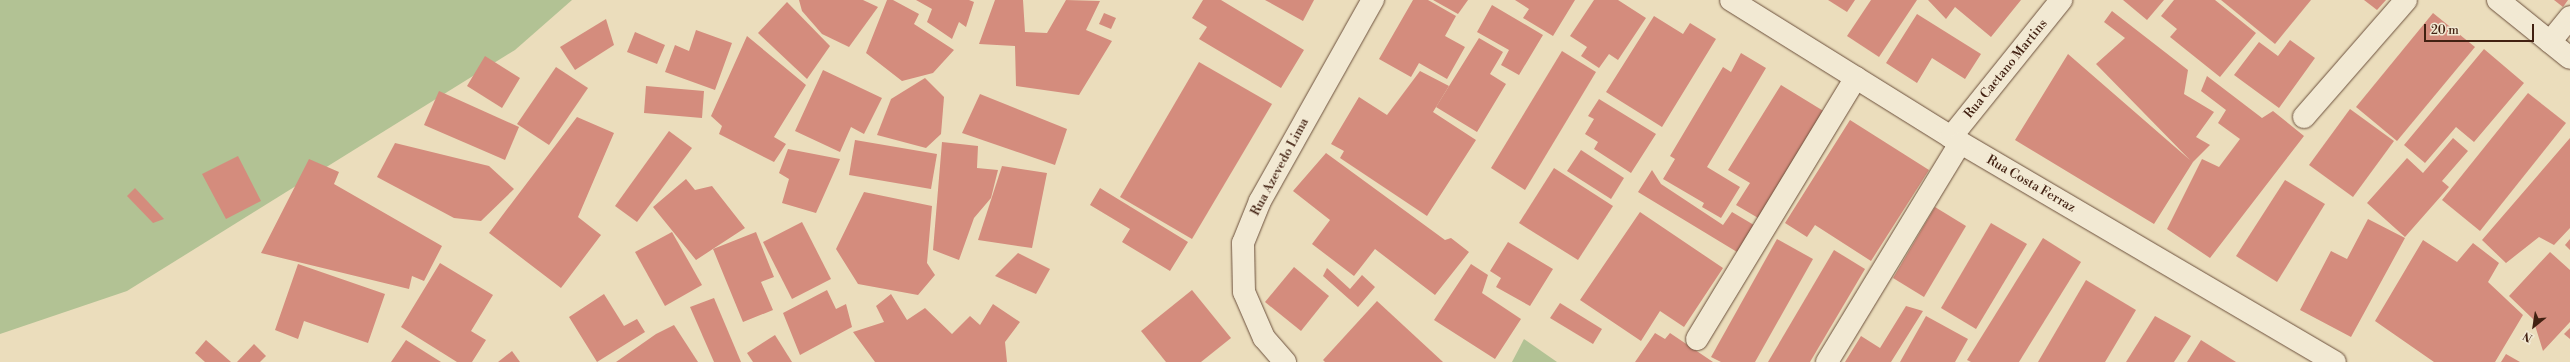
<!DOCTYPE html>
<style>
body{margin:0}
#map{position:relative;width:2570px;height:362px;overflow:hidden;background:#ebddbc;font-family:"Libre Bodoni",serif}
div>[style]{position:absolute}
[style*='--x']{left:calc(var(--x)*1px);top:calc(var(--y)*1px);width:calc(var(--w)*1px);rotate:calc(var(--a)*1deg)}
.green>*{inset:0;background:#b2c294}
.building>*{inset:0;background:#d48c7d}
.roads{filter:drop-shadow(0 0 1px #6c503c) drop-shadow(0 0 1px #6c503c)}
.minor>*{height:22px;margin:-11px;padding:0 11px;transform-origin:11px;border-radius:11px;background:#f2e9d3}
span{translate:-50% -50%;white-space:nowrap;text-align:center;line-height:1.15;-webkit-text-stroke:4px #f2e9d3;paint-order:stroke}
.street-label{font-size:13px;color:#422112}
.north{position:absolute;left:2514px;top:306px;width:40px;height:40px;-webkit-text-stroke:3px #f2e9d3;paint-order:stroke;rotate:210deg;font-size:11px;font-weight:700;line-height:16px;text-align:center;color:#422112}
.north::after{content:'';display:block;margin:auto;width:14px;height:18px;background:#422112;clip-path:polygon(50% 0,100% 100%,50% 72%,0 100%)}
.scale{position:absolute;left:2424px;top:24px;width:110px;height:18px;box-sizing:border-box;border:2px solid #422112;border-top:0;padding-left:5px;font-size:12px;line-height:14px;white-space:nowrap;color:#422112;-webkit-text-stroke:3px #f2e9d3;paint-order:stroke}
</style>
<div id="map">
<div class="green">
<div style="clip-path:polygon(0 0,572px 0,515px 50px,127px 291px,0 334px)"></div>
<div style="clip-path:polygon(1524px 339px,1557px 362px,1512px 362px)"></div>
</div>
<div class="building">
<div style="clip-path:polygon(799px 0,863px 0,878px 7px,849px 47px,822px 34px,802px 11px)"></div>
<div style="clip-path:polygon(887px 0,893px 0,919px 14px,914px 24px,954px 50px,933px 73px,902px 81px,866px 53px)"></div>
<div style="clip-path:polygon(916px 0,969px 0,974px 2px,966px 27px,959px 22px,952px 39px,927px 22px,932px 9px)"></div>
<div style="clip-path:polygon(995px 0,1023px 0,1025px 32px,1047px 33px,1066px 0,1100px 1px,1086px 30px,1112px 41px,1079px 95px,1016px 86px,1015px 46px,979px 44px)"></div>
<div style="clip-path:polygon(1203px 0,1221px 0,1304px 50px,1281px 88px,1199px 39px,1207px 27px,1192px 18px)"></div>
<div style="clip-path:polygon(1265px 0,1314px 0,1303px 21px)"></div>
<div style="clip-path:polygon(1413px 0,1428px 0,1456px 16px,1445px 36px,1465px 47px,1447px 79px,1419px 63px,1411px 77px,1379px 59px)"></div>
<div style="clip-path:polygon(1433px 0,1468px 0,1458px 14px)"></div>
<div style="clip-path:polygon(1515px 0,1575px 0,1553px 36px,1523px 18px,1529px 9px)"></div>
<div style="clip-path:polygon(1594px 0,1618px 0,1646px 18px,1618px 60px,1609px 54px,1599px 68px,1581px 56px,1587px 47px,1570px 36px)"></div>
<div style="clip-path:polygon(1828px 0,1855px 0,1847px 12px)"></div>
<div style="clip-path:polygon(1871px 0,1917px 0,1879px 57px,1847px 36px)"></div>
<div style="clip-path:polygon(1928px 0,2021px 0,1991px 37px,1955px 7px,1946px 19px)"></div>
<div style="clip-path:polygon(2123px 0,2164px 0,2147px 20px)"></div>
<div style="clip-path:polygon(2174px 0,2215px 0,2256px 33px,2220px 77px,2170px 37px,2177px 29px,2161px 16px)"></div>
<div style="clip-path:polygon(2221px 0,2311px 0,2275px 44px)"></div>
<div style="clip-path:polygon(2364px 0,2386px 0,2377px 10px)"></div>
<div style="clip-path:polygon(2554px 0,2568px 0,2563px 7px)"></div>
<div style="clip-path:polygon(787px 2px,830px 46px,807px 79px,758px 33px)"></div>
<div style="clip-path:polygon(1492px 5px,1543px 35px,1519px 75px,1501px 65px,1509px 50px,1477px 32px)"></div>
<div style="clip-path:polygon(2112px 11px,2188px 70px,2184px 94px,2214px 112px,2196px 137px,2210px 145px,2193px 162px,2154px 224px,2015px 140px,2068px 54px,2190px 160px,2096px 64px,2125px 38px,2104px 22px)"></div>
<div style="clip-path:polygon(1104px 13px,1116px 18px,1111px 29px,1099px 24px)"></div>
<div style="clip-path:polygon(2433px 13px,2475px 47px,2397px 141px,2356px 107px)"></div>
<div style="clip-path:polygon(1917px 14px,1981px 54px,1965px 79px,1932px 58px,1917px 83px,1886px 63px)"></div>
<div style="clip-path:polygon(1654px 16px,1683px 34px,1690px 23px,1716px 39px,1662px 127px,1606px 92px)"></div>
<div style="clip-path:polygon(606px 19px,614px 45px,575px 70px,560px 47px)"></div>
<div style="clip-path:polygon(696px 30px,732px 43px,715px 90px,665px 72px,675px 45px,689px 51px)"></div>
<div style="clip-path:polygon(635px 32px,665px 45px,657px 64px,627px 52px)"></div>
<div style="clip-path:polygon(747px 36px,806px 85px,774px 137px,786px 144px,774px 162px,719px 134px,722px 126px,711px 116px)"></div>
<div style="clip-path:polygon(1479px 38px,1503px 52px,1490px 74px,1506px 84px,1477px 132px,1436px 107px)"></div>
<div style="clip-path:polygon(2290px 40px,2315px 58px,2279px 108px,2234px 75px,2259px 42px,2278px 56px)"></div>
<div style="clip-path:polygon(2484px 49px,2524px 83px,2474px 142px,2456px 127px,2425px 163px,2404px 145px)"></div>
<div style="clip-path:polygon(1562px 51px,1596px 72px,1525px 190px,1491px 168px)"></div>
<div style="clip-path:polygon(1741px 53px,1766px 68px,1707px 167px,1740px 187px,1721px 218px,1702px 207px,1704px 203px,1663px 179px,1675px 159px,1670px 156px,1723px 67px,1731px 72px)"></div>
<div style="clip-path:polygon(485px 56px,520px 78px,502px 108px,467px 86px)"></div>
<div style="clip-path:polygon(1199px 62px,1272px 104px,1192px 239px,1120px 197px)"></div>
<div style="clip-path:polygon(556px 67px,588px 88px,549px 145px,517px 124px)"></div>
<div style="clip-path:polygon(823px 70px,882px 98px,864px 134px,851px 127px,840px 152px,795px 131px)"></div>
<div style="clip-path:polygon(1420px 71px,1449px 86px,1433px 112px,1476px 140px,1427px 216px,1340px 158px,1344px 151px,1331px 144px,1359px 97px,1387px 115px)"></div>
<div style="clip-path:polygon(2207px 76px,2262px 118px,2273px 111px,2304px 136px,2210px 258px,2167px 229px,2202px 159px,2219px 167px,2240px 139px,2218px 123px,2226px 110px,2201px 91px)"></div>
<div style="clip-path:polygon(925px 78px,944px 97px,941px 134px,926px 148px,877px 135px,891px 99px)"></div>
<div style="clip-path:polygon(1781px 85px,1830px 115px,1765px 222px,1736px 205px,1750px 183px,1728px 170px)"></div>
<div style="clip-path:polygon(646px 86px,704px 91px,702px 118px,644px 113px)"></div>
<div style="clip-path:polygon(439px 91px,519px 127px,505px 160px,424px 125px)"></div>
<div style="clip-path:polygon(2528px 93px,2566px 123px,2480px 231px,2442px 200px)"></div>
<div style="clip-path:polygon(980px 94px,1067px 129px,1055px 165px,962px 133px)"></div>
<div style="clip-path:polygon(1599px 99px,1656px 134px,1631px 173px,1594px 149px,1598px 142px,1585px 134px,1594px 119px,1588px 116px)"></div>
<div style="clip-path:polygon(2350px 109px,2394px 141px,2353px 197px,2309px 165px)"></div>
<div style="clip-path:polygon(577px 117px,614px 133px,578px 217px,601px 235px,561px 288px,489px 233px)"></div>
<div style="clip-path:polygon(1850px 120px,1929px 170px,1871px 261px,1815px 225px,1807px 237px,1785px 223px)"></div>
<div style="clip-path:polygon(669px 131px,692px 148px,637px 222px,615px 206px)"></div>
<div style="clip-path:polygon(2453px 138px,2468px 151px,2442px 181px,2449px 187px,2405px 237px,2367px 203px,2407px 158px,2423px 173px)"></div>
<div style="clip-path:polygon(2570px 138px,2570px 228px,2554px 245px,2539px 237px,2506px 263px,2482px 240px)"></div>
<div style="clip-path:polygon(855px 140px,937px 154px,931px 189px,849px 175px)"></div>
<div style="clip-path:polygon(942px 142px,978px 146px,977px 168px,998px 170px,991px 198px,974px 218px,959px 260px,933px 250px)"></div>
<div style="clip-path:polygon(395px 143px,489px 166px,514px 189px,481px 221px,454px 218px,377px 177px)"></div>
<div style="clip-path:polygon(788px 149px,840px 159px,816px 213px,782px 203px,789px 179px,779px 173px)"></div>
<div style="clip-path:polygon(1581px 150px,1624px 178px,1611px 199px,1567px 171px)"></div>
<div style="clip-path:polygon(1326px 153px,1445px 240px,1451px 238px,1469px 252px,1435px 295px,1375px 249px,1354px 276px,1312px 244px,1330px 220px,1293px 191px)"></div>
<div style="clip-path:polygon(238px 156px,261px 201px,226px 219px,202px 174px)"></div>
<div style="clip-path:polygon(309px 159px,339px 172px,334px 184px,442px 246px,424px 281px,412px 276px,409px 289px,261px 253px)"></div>
<div style="clip-path:polygon(1002px 166px,1047px 173px,1032px 248px,978px 240px)"></div>
<div style="clip-path:polygon(1554px 168px,1613px 206px,1578px 260px,1519px 223px)"></div>
<div style="clip-path:polygon(1652px 170px,1661px 184px,1723px 225px,1732px 212px,1759px 228px,1742px 255px,1638px 192px)"></div>
<div style="clip-path:polygon(686px 179px,695px 190px,712px 186px,745px 228px,696px 260px,653px 207px)"></div>
<div style="clip-path:polygon(2285px 180px,2325px 204px,2277px 282px,2236px 256px)"></div>
<div style="clip-path:polygon(135px 188px,164px 219px,153px 223px,127px 196px)"></div>
<div style="clip-path:polygon(1100px 188px,1188px 242px,1170px 271px,1122px 242px,1130px 229px,1090px 205px)"></div>
<div style="clip-path:polygon(864px 192px,932px 206px,927px 263px,935px 275px,918px 295px,858px 284px,836px 249px)"></div>
<div style="clip-path:polygon(1935px 207px,1966px 226px,1924px 297px,1893px 278px)"></div>
<div style="clip-path:polygon(1640px 212px,1723px 268px,1684px 327px,1660px 311px,1641px 341px,1580px 300px)"></div>
<div style="clip-path:polygon(2368px 219px,2405px 238px,2351px 337px,2300px 310px,2331px 251px,2347px 259px)"></div>
<div style="clip-path:polygon(802px 222px,831px 279px,792px 299px,763px 242px)"></div>
<div style="clip-path:polygon(1991px 223px,2027px 244px,1976px 329px,1941px 308px)"></div>
<div style="clip-path:polygon(672px 232px,702px 285px,665px 306px,635px 252px)"></div>
<div style="clip-path:polygon(756px 232px,774px 277px,761px 282px,773px 310px,743px 322px,713px 249px)"></div>
<div style="clip-path:polygon(2043px 238px,2081px 262px,2019px 362px,1971px 362px,1967px 360px)"></div>
<div style="clip-path:polygon(1777px 239px,1813px 259px,1755px 362px,1721px 362px,1711px 357px)"></div>
<div style="clip-path:polygon(2570px 239px,2570px 250px,2565px 245px)"></div>
<div style="clip-path:polygon(2423px 240px,2457px 262px,2473px 243px,2499px 263px,2488px 282px,2523px 315px,2495px 362px,2434px 362px,2375px 321px)"></div>
<div style="clip-path:polygon(1508px 242px,1553px 269px,1530px 306px,1496px 287px,1501px 278px,1490px 271px)"></div>
<div style="clip-path:polygon(1834px 250px,1865px 269px,1810px 362px,1768px 362px)"></div>
<div style="clip-path:polygon(2550px 252px,2570px 270px,2570px 322px,2543px 351px,2533px 319px,2509px 296px)"></div>
<div style="clip-path:polygon(1018px 253px,1050px 269px,1036px 294px,995px 276px)"></div>
<div style="clip-path:polygon(440px 263px,493px 295px,471px 331px,486px 340px,472px 362px,457px 362px,401px 327px)"></div>
<div style="clip-path:polygon(298px 264px,385px 294px,368px 343px,304px 321px,298px 339px,275px 330px)"></div>
<div style="clip-path:polygon(1471px 264px,1488px 275px,1482px 293px,1521px 319px,1495px 359px,1434px 320px)"></div>
<div style="clip-path:polygon(1294px 267px,1329px 296px,1301px 331px,1265px 302px)"></div>
<div style="clip-path:polygon(1327px 268px,1350px 289px,1362px 275px,1375px 287px,1358px 307px,1323px 276px)"></div>
<div style="clip-path:polygon(2086px 280px,2136px 310px,2105px 362px,2038px 362px)"></div>
<div style="clip-path:polygon(827px 290px,836px 309px,846px 304px,852px 327px,800px 355px,783px 313px)"></div>
<div style="clip-path:polygon(1192px 290px,1231px 338px,1201px 362px,1166px 362px,1141px 331px)"></div>
<div style="clip-path:polygon(604px 294px,624px 326px,637px 319px,645px 332px,597px 362px,569px 317px)"></div>
<div style="clip-path:polygon(891px 294px,907px 320px,925px 308px,952px 334px,970px 316px,980px 325px,993px 304px,1020px 322px,1005px 342px,1007px 362px,875px 362px,853px 332px,884px 322px,876px 306px)"></div>
<div style="clip-path:polygon(714px 298px,741px 362px,714px 362px,690px 307px)"></div>
<div style="clip-path:polygon(1377px 301px,1443px 362px,1325px 362px,1323px 360px)"></div>
<div style="clip-path:polygon(1560px 303px,1602px 329px,1593px 344px,1550px 318px)"></div>
<div style="clip-path:polygon(1906px 306px,1923px 311px,1891px 362px,1845px 362px,1861px 336px,1880px 348px)"></div>
<div style="clip-path:polygon(1926px 316px,1968px 339px,1955px 362px,1900px 362px)"></div>
<div style="clip-path:polygon(2155px 316px,2191px 336px,2174px 362px,2126px 362px)"></div>
<div style="clip-path:polygon(674px 325px,698px 362px,616px 362px,656px 334px)"></div>
<div style="clip-path:polygon(2570px 328px,2570px 339px,2564px 334px)"></div>
<div style="clip-path:polygon(1655px 333px,1665px 339px,1670px 333px,1713px 362px,1635px 362px)"></div>
<div style="clip-path:polygon(775px 335px,792px 362px,753px 362px,747px 353px)"></div>
<div style="clip-path:polygon(206px 340px,231px 362px,205px 362px,195px 353px)"></div>
<div style="clip-path:polygon(406px 340px,441px 362px,391px 362px)"></div>
<div style="clip-path:polygon(2201px 340px,2236px 362px,2187px 362px)"></div>
<div style="clip-path:polygon(254px 344px,266px 356px,260px 362px,237px 362px)"></div>
<div style="clip-path:polygon(512px 351px,520px 362px,498px 362px)"></div>
<div style="clip-path:polygon(2506px 354px,2520px 362px,2501px 362px)"></div>
</div>
<div class="roads">
<div class="minor">
<div style="--x:1731;--y:0;--w:259;--a:31.9"></div>
<div style="--x:1951;--y:137;--w:445;--a:30.4"></div>
<div style="--x:2498;--y:0;--w:92;--a:38.9"></div>
<div style="--x:2550;--y:42;--w:32;--a:-51"></div>
<div style="--x:2304;--y:117;--w:155;--a:-48.9"></div>
<div style="--x:1951;--y:137;--w:176;--a:-51.2"></div>
<div style="--x:1697;--y:339;--w:306;--a:-58.7"></div>
<div style="--x:1285;--y:362;--w:32;--a:-131"></div>
<div style="--x:1264;--y:338;--w:50;--a:-113.5"></div>
<div style="--x:1244;--y:292;--w:49;--a:-91.2"></div>
<div style="--x:1243;--y:243;--w:45;--a:-68"></div>
<div style="--x:1260;--y:201;--w:231;--a:-60.7"></div>
<div style="--x:1827;--y:362;--w:256;--a:-58.7"></div>
</div>
</div>
<div class="street-label">
<span style="left:2006px;top:69px;rotate:-51deg">Rua Caetano Martins</span>
<span style="left:1280px;top:167px;rotate:-62deg">Rua Azevedo Lima</span>
<span style="left:2031px;top:184px;rotate:30deg">Rua Costa Ferraz</span>
</div>
<div class="north">N</div>
<div class="scale">20 m</div>
</div>
